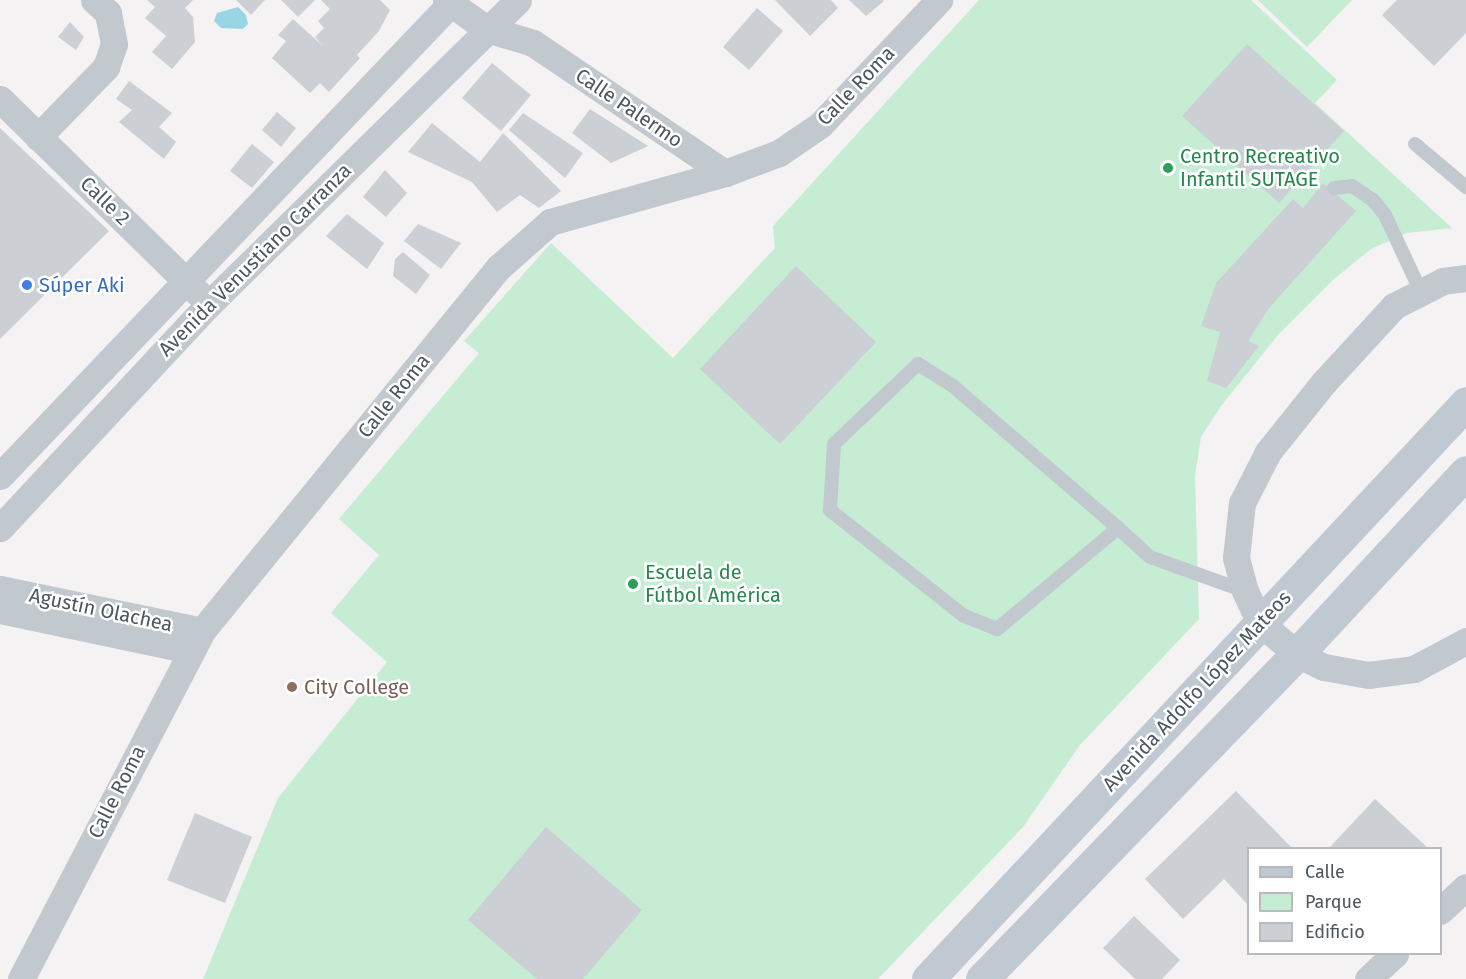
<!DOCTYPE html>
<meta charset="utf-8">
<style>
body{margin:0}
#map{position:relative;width:1466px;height:979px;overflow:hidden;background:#f4f2f2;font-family:"Fira Sans",sans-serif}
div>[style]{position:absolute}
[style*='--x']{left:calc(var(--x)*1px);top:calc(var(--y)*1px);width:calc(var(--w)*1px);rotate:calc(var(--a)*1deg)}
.green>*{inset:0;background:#c6ecd4}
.water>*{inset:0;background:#98d6e4}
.building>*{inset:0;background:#cccfd4}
.service>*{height:14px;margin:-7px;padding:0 7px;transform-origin:7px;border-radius:7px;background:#c1c9cf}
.minor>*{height:27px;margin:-13.5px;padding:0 13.5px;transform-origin:13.5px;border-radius:13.5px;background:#c1c9cf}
.secondary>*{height:33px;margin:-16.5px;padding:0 16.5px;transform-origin:16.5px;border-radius:16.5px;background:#c0c9d1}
.dots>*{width:16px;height:16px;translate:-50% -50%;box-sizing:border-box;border:3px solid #fff;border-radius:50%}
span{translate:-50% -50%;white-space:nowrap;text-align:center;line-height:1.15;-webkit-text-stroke:5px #fff;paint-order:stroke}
.street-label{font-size:20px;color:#4b565e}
.leisure-label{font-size:20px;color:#27864d}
.left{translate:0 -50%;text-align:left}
.shop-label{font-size:20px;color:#366cbe}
.education-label{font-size:20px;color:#785e54}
.legend{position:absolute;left:1247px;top:847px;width:195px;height:108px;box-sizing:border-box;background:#fff;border:2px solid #b7bbbf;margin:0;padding:8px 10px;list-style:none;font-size:18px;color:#4b565e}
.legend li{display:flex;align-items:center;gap:12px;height:30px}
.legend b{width:30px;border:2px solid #b7bbbf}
</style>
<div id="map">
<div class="green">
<div style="clip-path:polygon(979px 0,1251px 0,1337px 80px,1315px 103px,1452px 228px,1407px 233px,1371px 249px,1334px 279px,1278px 335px,1221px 406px,1201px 437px,1195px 476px,1199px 619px,1080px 745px,1023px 827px,878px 979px,203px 979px,278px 798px,387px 662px,331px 613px,379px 555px,339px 519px,479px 353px,464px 341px,551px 243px,673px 358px,775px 248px,773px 226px)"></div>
<div style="clip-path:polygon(1258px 0,1352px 0,1307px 47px)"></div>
</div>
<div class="water">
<div style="clip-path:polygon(238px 7px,246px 15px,248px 24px,243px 29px,221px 28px,214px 21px,217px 13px)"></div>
</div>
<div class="building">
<div style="clip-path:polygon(147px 0,193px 0,185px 8px,193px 17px,195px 42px,172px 69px,152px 52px,166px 36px,145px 18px,155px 7px)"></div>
<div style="clip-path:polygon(236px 0,265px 0,251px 15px)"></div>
<div style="clip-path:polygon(281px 0,315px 0,298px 17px)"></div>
<div style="clip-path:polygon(321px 0,380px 0,390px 10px,379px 31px,357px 55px,360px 58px,329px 92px,320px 83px,310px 93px,272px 58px,286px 41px,278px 35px,293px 19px,322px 45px,315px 37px,324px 28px,318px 21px,330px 9px)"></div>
<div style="clip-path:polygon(775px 0,831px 0,838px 8px,810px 36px)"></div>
<div style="clip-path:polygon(849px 0,883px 0,884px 1px,866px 16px)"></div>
<div style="clip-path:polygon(1397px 0,1466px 0,1466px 33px,1434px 66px,1382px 15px)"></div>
<div style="clip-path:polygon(757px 8px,783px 31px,749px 70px,723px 47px)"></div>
<div style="clip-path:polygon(70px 22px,84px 37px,76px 50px,58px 37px)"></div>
<div style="clip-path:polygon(1247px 44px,1344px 131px,1279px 203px,1182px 116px)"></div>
<div style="clip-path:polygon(492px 63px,531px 95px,501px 131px,462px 98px)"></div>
<div style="clip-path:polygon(129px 81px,172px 113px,159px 127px,176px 142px,164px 159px,119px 122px,132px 110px,116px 99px)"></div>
<div style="clip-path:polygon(590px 109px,648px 146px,611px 163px,572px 133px)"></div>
<div style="clip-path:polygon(277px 112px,296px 128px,281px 147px,262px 130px)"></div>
<div style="clip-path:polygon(523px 113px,583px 153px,565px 178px,509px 130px)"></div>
<div style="clip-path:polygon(432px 123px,480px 162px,503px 133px,561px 191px,539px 208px,520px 195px,497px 212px,472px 182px,408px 152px)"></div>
<div style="clip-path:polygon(0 128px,109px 231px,0 339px)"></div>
<div style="clip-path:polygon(252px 144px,274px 162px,252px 188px,230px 171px)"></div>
<div style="clip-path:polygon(385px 170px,407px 193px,386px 217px,363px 197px)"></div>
<div style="clip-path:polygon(1323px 183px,1356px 211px,1269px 308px,1248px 341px,1259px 346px,1226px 388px,1207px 381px,1220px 332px,1201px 326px,1216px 283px,1293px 199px,1303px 208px)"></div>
<div style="clip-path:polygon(347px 214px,384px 243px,367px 269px,326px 236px)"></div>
<div style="clip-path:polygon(418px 224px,461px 243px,441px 269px,404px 241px)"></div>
<div style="clip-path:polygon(403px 252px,430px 275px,416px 294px,393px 276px,395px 259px)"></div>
<div style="clip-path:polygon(796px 266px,876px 342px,780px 444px,700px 369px)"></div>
<div style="clip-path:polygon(1236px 791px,1292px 848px,1248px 849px,1248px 905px,1224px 879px,1183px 919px,1145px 879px)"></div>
<div style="clip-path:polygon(1375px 799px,1428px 848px,1329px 848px)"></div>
<div style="clip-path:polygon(195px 813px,252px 837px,225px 903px,167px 880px)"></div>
<div style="clip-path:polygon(546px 827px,642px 910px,583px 979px,537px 979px,468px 920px)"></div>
<div style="clip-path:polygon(1134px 916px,1180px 960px,1162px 979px,1135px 979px,1103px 948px)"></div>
</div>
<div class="service">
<div style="--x:1415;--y:144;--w:67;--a:40.1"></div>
<div style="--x:1334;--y:188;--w:18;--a:-6"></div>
<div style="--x:1352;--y:186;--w:25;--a:34"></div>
<div style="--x:1373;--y:200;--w:19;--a:51"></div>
<div style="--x:1385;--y:215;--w:85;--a:64.9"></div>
<div style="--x:1118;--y:528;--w:158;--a:140.1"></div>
<div style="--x:997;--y:629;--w:35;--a:-158"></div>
<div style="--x:964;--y:616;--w:171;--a:-141.7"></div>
<div style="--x:830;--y:510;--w:66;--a:-86.5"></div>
<div style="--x:834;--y:444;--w:116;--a:-43.6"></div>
<div style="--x:918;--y:364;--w:41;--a:32.2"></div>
<div style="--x:953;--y:386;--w:218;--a:40.7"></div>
<div style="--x:1118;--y:528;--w:43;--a:42.2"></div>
<div style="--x:1150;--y:557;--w:101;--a:19.7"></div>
</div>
<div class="minor">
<div style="--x:446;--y:0;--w:50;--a:35.3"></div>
<div style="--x:487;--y:29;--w:48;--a:16.9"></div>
<div style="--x:533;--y:43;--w:232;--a:34.1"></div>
<div style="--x:0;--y:99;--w:277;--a:44.4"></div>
<div style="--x:38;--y:137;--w:98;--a:-45.8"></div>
<div style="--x:106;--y:67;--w:24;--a:-71"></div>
<div style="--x:114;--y:44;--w:32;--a:-101"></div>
<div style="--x:108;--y:13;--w:19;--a:-137"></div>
<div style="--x:1466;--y:278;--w:23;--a:173"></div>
<div style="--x:1443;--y:281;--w:55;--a:153"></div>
<div style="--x:1394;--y:306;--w:103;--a:132.6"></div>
<div style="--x:1324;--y:382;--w:90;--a:128.7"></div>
<div style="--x:1268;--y:452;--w:57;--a:117"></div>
<div style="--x:1242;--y:503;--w:55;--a:96.2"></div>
<div style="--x:1236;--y:558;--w:34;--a:75"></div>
<div style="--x:1245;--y:591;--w:35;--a:65"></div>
<div style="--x:1260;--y:623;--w:48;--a:40"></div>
<div style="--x:1297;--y:654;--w:30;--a:26"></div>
<div style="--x:1324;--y:667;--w:45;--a:10.3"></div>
<div style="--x:1368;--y:675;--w:46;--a:-7.4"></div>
<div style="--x:1414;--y:669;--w:59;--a:-28.3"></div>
<div style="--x:0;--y:476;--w:658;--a:-46.36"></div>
<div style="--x:0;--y:528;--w:306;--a:-47"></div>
<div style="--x:209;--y:304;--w:433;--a:-44.5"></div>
<div style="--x:0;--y:589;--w:206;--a:11.7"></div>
<div style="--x:0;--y:610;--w:194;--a:11.9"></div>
<div style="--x:1440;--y:911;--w:35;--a:-43"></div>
<div style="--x:21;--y:979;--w:392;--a:-62.5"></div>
<div style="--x:202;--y:631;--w:470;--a:-50.8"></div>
<div style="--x:499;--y:267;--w:68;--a:-41.4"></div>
<div style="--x:550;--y:222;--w:182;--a:-15.6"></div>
<div style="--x:725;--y:173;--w:58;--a:-20.3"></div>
<div style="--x:779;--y:153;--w:50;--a:-34.3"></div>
<div style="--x:820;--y:125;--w:173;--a:-46.4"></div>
<div style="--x:1368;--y:979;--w:37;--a:-43"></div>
</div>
<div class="secondary">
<div style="--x:928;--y:979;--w:788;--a:-46.95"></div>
<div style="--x:982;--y:979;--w:453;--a:-45.9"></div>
<div style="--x:1297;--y:654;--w:248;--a:-47.1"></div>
</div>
<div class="dots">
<div style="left:1168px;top:168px;background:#2e9e5b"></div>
<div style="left:27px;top:285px;background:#3f7fe0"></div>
<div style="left:633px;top:584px;background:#2e9e5b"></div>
<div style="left:292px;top:687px;background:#8d6e63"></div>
</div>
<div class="street-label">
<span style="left:856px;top:86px;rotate:-46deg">Calle Roma</span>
<span style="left:629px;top:108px;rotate:34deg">Calle Palermo</span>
<span style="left:105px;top:201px;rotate:44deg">Calle 2</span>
<span style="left:255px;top:260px;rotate:-45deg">Avenida Venustiano Carranza</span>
<span style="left:394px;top:396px;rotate:-51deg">Calle Roma</span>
<span style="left:101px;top:610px;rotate:12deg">Agustín Olachea</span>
<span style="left:1197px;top:691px;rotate:-47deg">Avenida Adolfo López Mateos</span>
<span style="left:117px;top:792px;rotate:-63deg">Calle Roma</span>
</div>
<div class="leisure-label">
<span class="left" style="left:1180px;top:168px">Centro Recreativo<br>Infantil SUTAGE</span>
<span class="left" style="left:645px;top:584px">Escuela de<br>Fútbol América</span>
</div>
<div class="shop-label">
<span class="left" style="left:39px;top:285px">Súper Aki</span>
</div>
<div class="education-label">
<span class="left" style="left:304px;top:687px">City College</span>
</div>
<ul class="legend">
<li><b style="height:8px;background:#c0c9d1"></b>Calle</li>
<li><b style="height:16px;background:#c6ecd4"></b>Parque</li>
<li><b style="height:16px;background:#cccfd4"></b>Edificio</li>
</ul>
</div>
